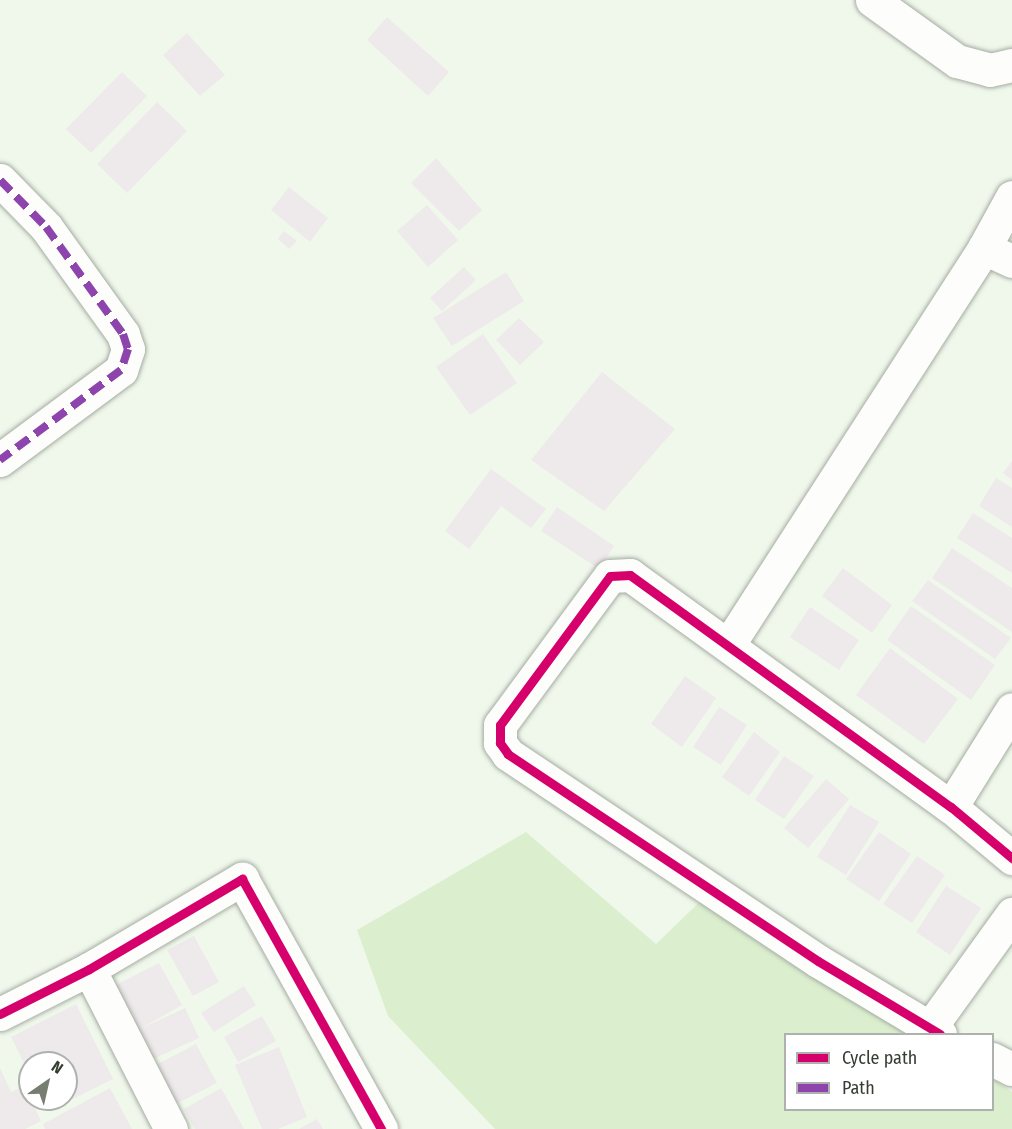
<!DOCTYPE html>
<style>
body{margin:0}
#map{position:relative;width:1012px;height:1129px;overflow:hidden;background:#f0f8ec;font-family:"Fira Sans Condensed",sans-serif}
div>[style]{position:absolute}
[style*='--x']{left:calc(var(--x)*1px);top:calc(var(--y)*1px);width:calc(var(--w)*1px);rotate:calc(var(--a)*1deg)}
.green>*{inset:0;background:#dbefce}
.building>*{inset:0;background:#eee9ea}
.roads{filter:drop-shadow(0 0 2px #a6aca2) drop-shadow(0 0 2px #a6aca2)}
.minor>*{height:33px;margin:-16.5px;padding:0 16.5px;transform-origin:16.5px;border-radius:16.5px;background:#fdfefc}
.quiet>*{height:8px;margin-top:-4px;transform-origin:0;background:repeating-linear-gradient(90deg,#8e44ad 0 15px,transparent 0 23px)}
.cycleway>*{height:9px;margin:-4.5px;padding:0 4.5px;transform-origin:4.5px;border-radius:4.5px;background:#d6006c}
span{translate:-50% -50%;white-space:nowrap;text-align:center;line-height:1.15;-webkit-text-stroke:4.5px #fff;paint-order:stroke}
.legend{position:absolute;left:784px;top:1033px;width:210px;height:78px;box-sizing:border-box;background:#fff;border:2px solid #aeb1ad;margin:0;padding:8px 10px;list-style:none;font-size:18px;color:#353d31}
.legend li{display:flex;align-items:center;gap:12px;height:30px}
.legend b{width:30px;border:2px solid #aeb1ad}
.north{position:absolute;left:18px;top:1051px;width:60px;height:60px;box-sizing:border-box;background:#fff;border:2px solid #aeb1ad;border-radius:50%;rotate:34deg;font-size:16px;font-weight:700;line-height:24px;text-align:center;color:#353d31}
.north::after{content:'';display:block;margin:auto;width:21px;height:27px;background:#767e72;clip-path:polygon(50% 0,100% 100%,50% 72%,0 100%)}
</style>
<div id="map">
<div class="green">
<div style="clip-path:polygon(526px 832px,656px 944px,715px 887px,928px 1034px,786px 1034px,786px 1110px,992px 1110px,993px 1079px,1012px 1092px,1012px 1129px,495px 1129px,388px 1016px,357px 930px)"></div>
</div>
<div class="building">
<div style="clip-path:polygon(387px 17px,449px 72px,428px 96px,367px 40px)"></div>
<div style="clip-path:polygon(187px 33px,225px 75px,200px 96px,163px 55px)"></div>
<div style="clip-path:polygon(122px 72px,147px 96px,91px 153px,66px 129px)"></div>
<div style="clip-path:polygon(157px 102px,187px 131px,127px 193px,97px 164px)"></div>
<div style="clip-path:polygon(436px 158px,482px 210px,459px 231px,411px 183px)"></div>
<div style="clip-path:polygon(289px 187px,328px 218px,310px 242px,271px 210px)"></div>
<div style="clip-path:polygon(427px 205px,458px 240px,428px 267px,397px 231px)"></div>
<div style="clip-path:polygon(284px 231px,297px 241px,289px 249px,278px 239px)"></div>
<div style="clip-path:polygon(464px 267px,476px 280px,442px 311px,430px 298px)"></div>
<div style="clip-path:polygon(506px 272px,524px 301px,452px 346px,433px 318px)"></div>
<div style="clip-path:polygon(519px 318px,544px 342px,520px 365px,496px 340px)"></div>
<div style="clip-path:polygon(483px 334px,517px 383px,470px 415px,436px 367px)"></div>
<div style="clip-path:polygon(602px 372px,675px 429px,604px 511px,531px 460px)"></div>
<div style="clip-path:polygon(1012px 461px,1012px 480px,1003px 473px)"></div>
<div style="clip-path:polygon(491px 469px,546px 509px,531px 528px,501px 506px,469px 549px,445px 531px)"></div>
<div style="clip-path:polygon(996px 478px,1012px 488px,1012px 527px,979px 506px)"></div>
<div style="clip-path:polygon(557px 507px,614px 546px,599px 569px,541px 531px)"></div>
<div style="clip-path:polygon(973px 513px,1012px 538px,1012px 573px,957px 538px)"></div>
<div style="clip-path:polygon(952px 548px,1012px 588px,1012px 632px,932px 578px)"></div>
<div style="clip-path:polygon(843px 568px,892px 605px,872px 633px,822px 596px)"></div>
<div style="clip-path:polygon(928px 580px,1011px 638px,995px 659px,912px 601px)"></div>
<div style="clip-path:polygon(911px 606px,995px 665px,971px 700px,887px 640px)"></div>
<div style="clip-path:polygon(810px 607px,859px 640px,839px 670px,790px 637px)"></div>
<div style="clip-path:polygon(890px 648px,958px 699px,924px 744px,856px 695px)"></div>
<div style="clip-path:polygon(685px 676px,716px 698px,682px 747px,651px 724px)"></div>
<div style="clip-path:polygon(719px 707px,747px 725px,721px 765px,693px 747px)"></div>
<div style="clip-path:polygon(754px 732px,780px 752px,749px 796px,722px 777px)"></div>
<div style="clip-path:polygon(784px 756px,814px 776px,784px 819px,755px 800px)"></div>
<div style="clip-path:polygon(826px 779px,849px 799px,808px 848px,784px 828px)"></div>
<div style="clip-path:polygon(850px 805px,879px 822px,846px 875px,817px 857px)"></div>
<div style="clip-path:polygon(879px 832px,911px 854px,879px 901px,846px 879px)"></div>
<div style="clip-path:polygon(917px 856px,945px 875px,912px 923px,883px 904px)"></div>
<div style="clip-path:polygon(946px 886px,981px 908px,950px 955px,916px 932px)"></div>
<div style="clip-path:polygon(194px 936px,219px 982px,193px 996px,167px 950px)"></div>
<div style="clip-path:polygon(159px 963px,182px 1005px,140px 1029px,185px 1008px,199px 1038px,144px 1063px,112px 987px)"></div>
<div style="clip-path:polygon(244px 986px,256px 1005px,214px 1032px,201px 1013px)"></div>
<div style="clip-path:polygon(76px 1004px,113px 1079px,48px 1111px,42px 1099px,66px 1099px,66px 1063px,30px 1063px,30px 1075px,11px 1037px)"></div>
<div style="clip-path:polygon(262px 1016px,276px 1041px,238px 1062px,224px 1037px)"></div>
<div style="clip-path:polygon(196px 1044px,217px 1083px,176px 1104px,156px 1065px)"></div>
<div style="clip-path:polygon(279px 1047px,307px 1117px,278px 1129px,262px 1129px,235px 1065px)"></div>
<div style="clip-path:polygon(0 1068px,11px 1092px,24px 1086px,41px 1121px,25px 1129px,0 1129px)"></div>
<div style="clip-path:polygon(110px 1088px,132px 1129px,45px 1129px,43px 1124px)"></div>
<div style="clip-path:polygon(221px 1088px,244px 1129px,195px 1129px,184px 1109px)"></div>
<div style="clip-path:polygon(317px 1119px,323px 1129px,299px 1129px)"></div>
</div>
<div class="roads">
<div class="minor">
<div style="--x:872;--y:0;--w:105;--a:35.7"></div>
<div style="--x:957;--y:61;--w:34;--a:15"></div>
<div style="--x:990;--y:70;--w:23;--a:-13"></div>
<div style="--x:0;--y:180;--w:66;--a:45.6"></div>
<div style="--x:46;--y:227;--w:132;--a:54.3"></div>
<div style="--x:123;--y:334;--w:16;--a:72"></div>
<div style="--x:128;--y:349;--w:22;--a:108"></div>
<div style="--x:121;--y:370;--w:151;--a:143.4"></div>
<div style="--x:1012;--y:197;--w:58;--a:118.8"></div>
<div style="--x:984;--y:248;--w:31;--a:25"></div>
<div style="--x:729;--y:644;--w:471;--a:-57.2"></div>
<div style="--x:951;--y:807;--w:115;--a:-58.1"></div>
<div style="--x:89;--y:969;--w:180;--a:62.9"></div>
<div style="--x:0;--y:1014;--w:100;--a:-26.8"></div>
<div style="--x:89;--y:969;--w:178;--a:-30.5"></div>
<div style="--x:242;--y:879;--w:286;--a:60.9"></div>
<div style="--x:929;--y:1029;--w:142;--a:-54.2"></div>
<div style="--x:940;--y:1034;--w:142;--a:-149.1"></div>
<div style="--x:818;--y:961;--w:373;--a:-146.3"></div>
<div style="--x:508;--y:754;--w:14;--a:-126"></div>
<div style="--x:500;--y:743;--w:18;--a:-90"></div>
<div style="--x:500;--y:725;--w:185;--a:-53.6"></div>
<div style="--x:610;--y:576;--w:20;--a:-3"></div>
<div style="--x:630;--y:575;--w:396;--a:35.9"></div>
<div style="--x:951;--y:807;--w:80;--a:39.9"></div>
<div style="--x:992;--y:1059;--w:22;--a:27"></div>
</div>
</div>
<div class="quiet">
<div style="--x:0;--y:180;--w:66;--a:45.6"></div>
<div style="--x:46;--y:227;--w:132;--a:54.3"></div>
<div style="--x:123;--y:334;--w:16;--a:72"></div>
<div style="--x:128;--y:349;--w:22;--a:108"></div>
<div style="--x:121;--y:370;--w:151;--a:143.4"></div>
</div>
<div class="cycleway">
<div style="--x:0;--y:1014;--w:100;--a:-26.8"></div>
<div style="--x:89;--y:969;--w:178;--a:-30.5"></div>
<div style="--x:242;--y:879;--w:286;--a:60.9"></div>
<div style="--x:940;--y:1034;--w:142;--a:-149.1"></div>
<div style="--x:818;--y:961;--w:373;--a:-146.3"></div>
<div style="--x:508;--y:754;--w:14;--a:-126"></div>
<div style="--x:500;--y:743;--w:18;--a:-90"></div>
<div style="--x:500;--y:725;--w:185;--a:-53.6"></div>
<div style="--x:610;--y:576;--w:20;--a:-3"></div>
<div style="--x:630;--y:575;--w:396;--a:35.9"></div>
<div style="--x:951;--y:807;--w:80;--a:39.9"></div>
</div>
<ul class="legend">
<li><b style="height:8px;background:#d6006c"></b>Cycle path</li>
<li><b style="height:8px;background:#8e44ad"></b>Path</li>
</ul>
<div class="north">N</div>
</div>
